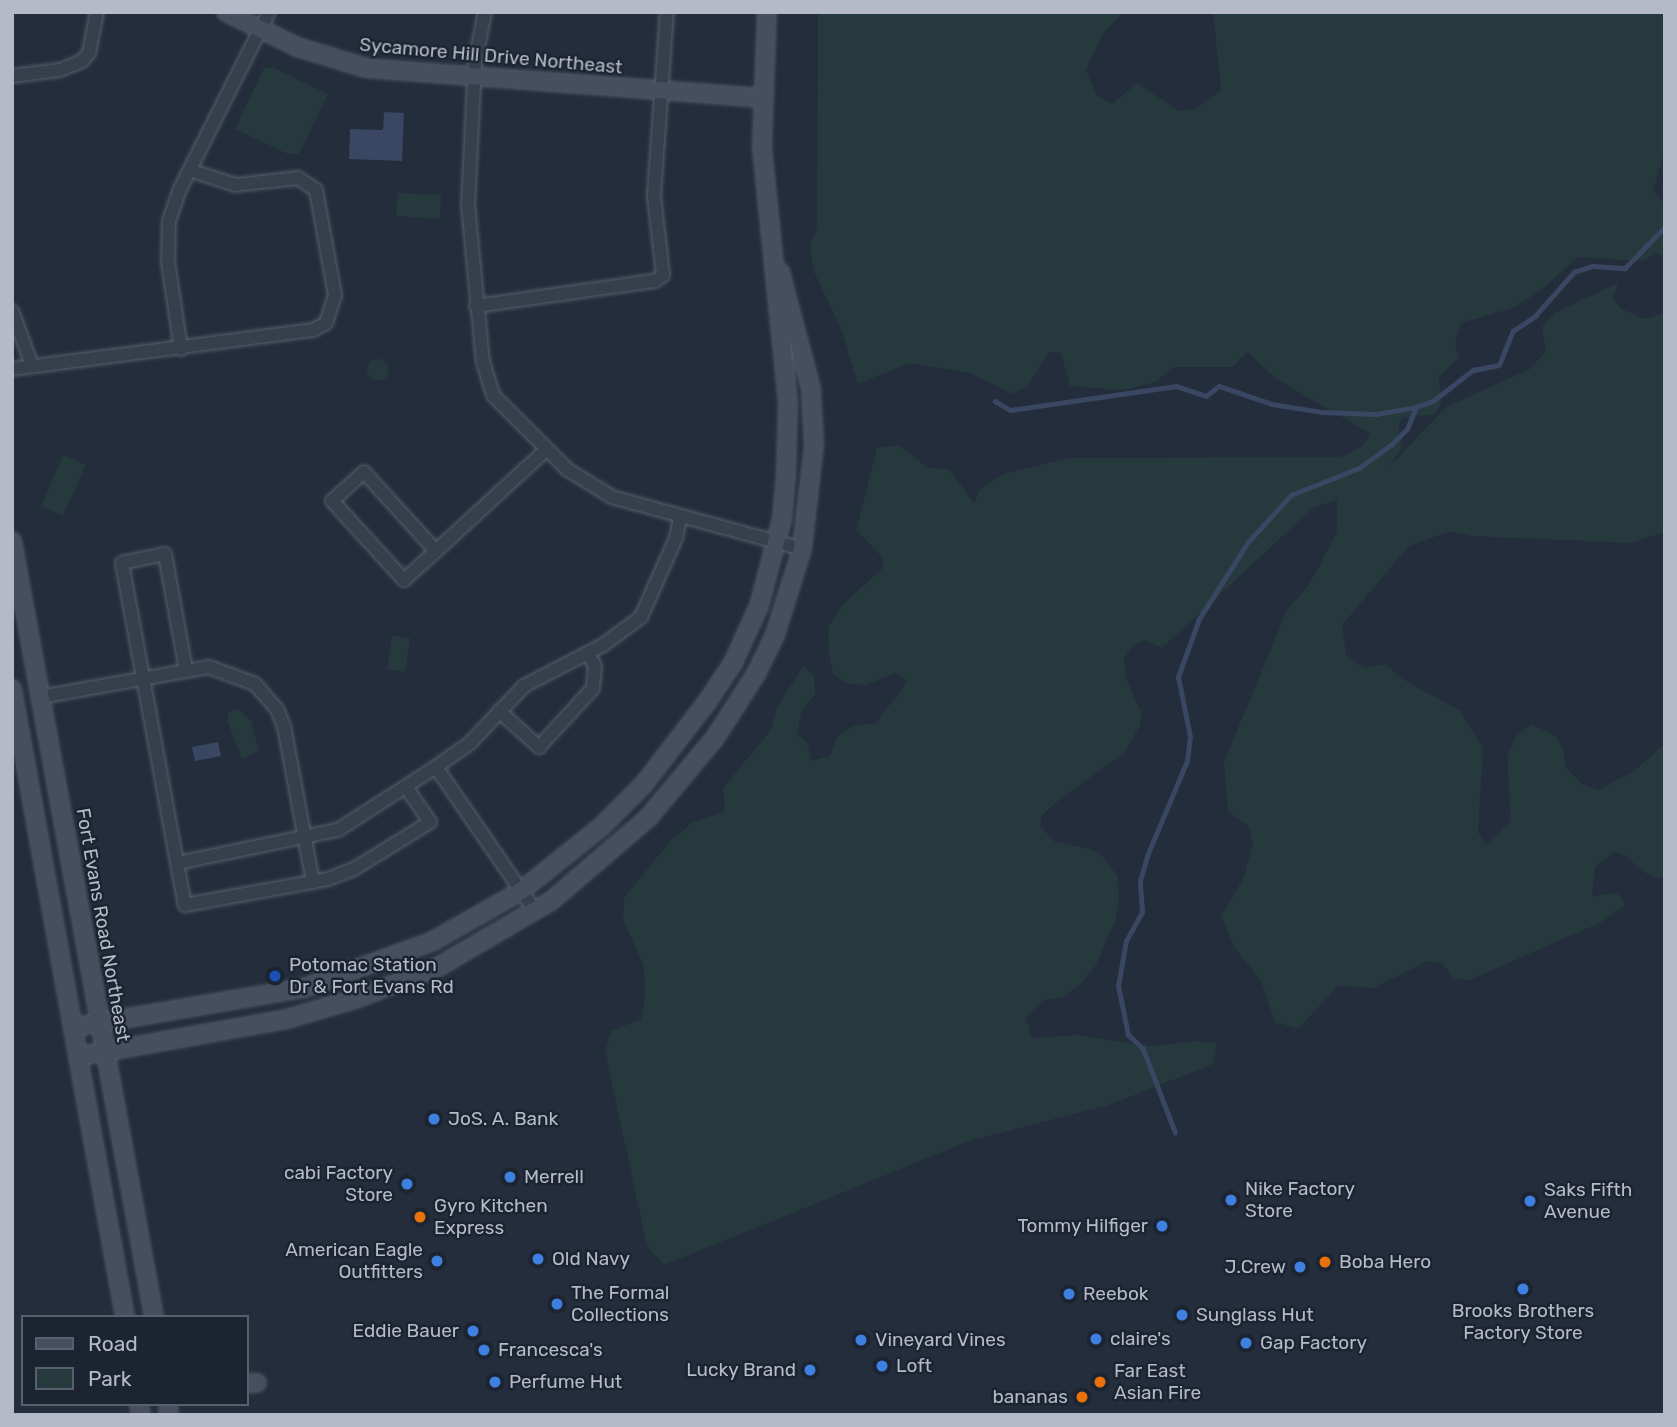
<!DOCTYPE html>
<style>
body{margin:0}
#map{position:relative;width:1677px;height:1427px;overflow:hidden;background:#242d3c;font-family:Rubik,sans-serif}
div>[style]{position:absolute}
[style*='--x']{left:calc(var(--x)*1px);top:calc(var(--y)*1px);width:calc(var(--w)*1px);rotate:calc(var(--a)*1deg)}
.green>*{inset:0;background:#26393d}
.round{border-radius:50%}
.water>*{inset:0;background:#394763}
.stream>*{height:4.5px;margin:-2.25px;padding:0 2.25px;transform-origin:2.25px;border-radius:2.25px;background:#394763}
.roads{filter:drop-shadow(0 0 2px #565d6a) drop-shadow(0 0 2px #565d6a)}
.street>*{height:12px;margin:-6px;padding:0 6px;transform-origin:6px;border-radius:6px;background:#383f4c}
.secondary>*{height:16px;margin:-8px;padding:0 8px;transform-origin:8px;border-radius:8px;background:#464e5f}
.dots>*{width:19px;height:19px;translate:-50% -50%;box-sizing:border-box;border:4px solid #1d2431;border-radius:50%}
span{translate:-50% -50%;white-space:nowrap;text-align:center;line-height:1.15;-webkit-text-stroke:5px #1d2431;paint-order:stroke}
.street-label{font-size:19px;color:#b4bac8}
.poi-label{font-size:19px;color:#b4bac8}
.left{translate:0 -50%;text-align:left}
.right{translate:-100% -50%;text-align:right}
.frame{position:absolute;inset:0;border:14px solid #b4bac8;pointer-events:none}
.legend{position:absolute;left:21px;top:1315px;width:228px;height:91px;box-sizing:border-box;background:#1d2431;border:2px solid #59606d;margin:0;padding:9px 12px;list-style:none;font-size:21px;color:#b4bac8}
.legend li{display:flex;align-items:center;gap:14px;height:35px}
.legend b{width:35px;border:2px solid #59606d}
</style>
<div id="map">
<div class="green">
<div style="clip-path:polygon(818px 12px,1124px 12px,1104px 32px,1086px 70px,1096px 95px,1112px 104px,1137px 83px,1179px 111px,1197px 108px,1221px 90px,1213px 12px,1665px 12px,1665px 148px,1653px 191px,1665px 204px,1665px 257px,1655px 252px,1644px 261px,1578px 257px,1540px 291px,1513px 308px,1461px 323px,1455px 343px,1459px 358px,1439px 376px,1441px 404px,1434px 414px,1401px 418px,1398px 433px,1402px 447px,1390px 466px,1446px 407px,1530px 369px,1546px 351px,1542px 327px,1556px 312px,1618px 283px,1613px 298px,1620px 308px,1644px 319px,1665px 313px,1665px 532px,1631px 543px,1471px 536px,1451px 531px,1409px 546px,1342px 625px,1346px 655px,1364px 668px,1386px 664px,1401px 678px,1460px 711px,1483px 748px,1478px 832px,1486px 845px,1511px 821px,1507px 756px,1516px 736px,1531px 724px,1554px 735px,1563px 748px,1565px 766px,1581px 783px,1598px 790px,1634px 771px,1665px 744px,1665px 876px,1658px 879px,1642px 871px,1626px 856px,1614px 852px,1595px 867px,1592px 897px,1612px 893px,1620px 895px,1625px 905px,1602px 922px,1469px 980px,1454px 979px,1442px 963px,1428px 961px,1373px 988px,1338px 986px,1298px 1029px,1275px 1022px,1261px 981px,1234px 947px,1221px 916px,1244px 877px,1253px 843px,1249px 826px,1228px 812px,1224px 762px,1287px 610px,1309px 585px,1337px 532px,1337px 500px,1313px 508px,1162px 648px,1145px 640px,1132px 646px,1124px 659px,1126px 678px,1141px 712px,1140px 725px,1125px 752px,1058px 801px,1042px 815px,1040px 826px,1055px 842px,1091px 849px,1103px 857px,1117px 875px,1119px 898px,1116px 919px,1096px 965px,1081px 983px,1062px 998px,1044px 1000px,1026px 1017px,1031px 1038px,1077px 1035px,1149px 1046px,1199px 1041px,1217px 1044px,1213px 1064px,1109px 1105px,972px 1140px,664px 1265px,647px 1246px,605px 1051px,611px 1031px,641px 1019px,645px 998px,644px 966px,623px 920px,624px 898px,671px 840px,693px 822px,725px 812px,723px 788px,771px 730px,777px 707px,804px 665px,814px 676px,815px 695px,802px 710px,797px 734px,807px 743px,812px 761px,830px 756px,838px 735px,856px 725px,875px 724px,907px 682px,896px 673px,865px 685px,847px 684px,833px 674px,829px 652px,828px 627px,843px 604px,883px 568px,883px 558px,856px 530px,877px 448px,899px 445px,928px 468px,949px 469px,974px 503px,980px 489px,1003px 474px,1070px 458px,1340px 457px,1361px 447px,1371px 434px,1278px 380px,1247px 352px,1232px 367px,1173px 367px,1156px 382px,1123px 390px,1070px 386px,1061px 353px,1049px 352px,1028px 386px,1013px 394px,967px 372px,909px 363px,858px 384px,841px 329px,814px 272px,810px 246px,817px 228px)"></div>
<div style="clip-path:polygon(272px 67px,328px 94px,299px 154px,288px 154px,235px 129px,264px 68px)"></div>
<div style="clip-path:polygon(398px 193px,441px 195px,440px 219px,396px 216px)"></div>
<div class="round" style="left:367px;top:359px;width:22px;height:22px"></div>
<div style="clip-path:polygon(63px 455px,86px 465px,63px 516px,41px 506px)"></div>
<div style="clip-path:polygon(392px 636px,410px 638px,405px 672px,387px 669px)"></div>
<div style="clip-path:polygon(238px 709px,251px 721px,259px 751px,242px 760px,227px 720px,229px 712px)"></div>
</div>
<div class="water">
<div style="clip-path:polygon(384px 112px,404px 113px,402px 161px,349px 159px,350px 129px,383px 130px)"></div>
<div style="clip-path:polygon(218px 742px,221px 756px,195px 761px,192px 747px)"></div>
</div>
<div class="stream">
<div style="--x:995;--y:401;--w:17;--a:31"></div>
<div style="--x:1010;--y:410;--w:168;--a:-8.2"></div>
<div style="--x:1176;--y:386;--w:32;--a:18"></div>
<div style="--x:1206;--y:396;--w:16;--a:-38"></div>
<div style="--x:1219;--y:386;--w:56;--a:18.8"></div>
<div style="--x:1272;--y:404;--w:51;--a:9.1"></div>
<div style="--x:1322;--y:412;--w:54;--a:2.1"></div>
<div style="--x:1376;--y:414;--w:41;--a:-9.9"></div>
<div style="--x:1416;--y:407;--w:18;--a:-19"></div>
<div style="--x:1433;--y:401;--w:51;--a:-37.8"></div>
<div style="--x:1473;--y:370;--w:26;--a:-11"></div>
<div style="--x:1499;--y:365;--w:37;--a:-68"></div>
<div style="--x:1513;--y:331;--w:27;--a:-34"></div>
<div style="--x:1535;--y:316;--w:59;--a:-48.4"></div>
<div style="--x:1574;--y:272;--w:20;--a:-18"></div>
<div style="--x:1593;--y:266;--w:32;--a:4"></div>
<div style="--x:1625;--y:268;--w:57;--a:-45.7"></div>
<div style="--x:1175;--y:1133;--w:90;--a:-110.9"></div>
<div style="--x:1143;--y:1049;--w:21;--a:-137"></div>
<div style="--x:1128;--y:1035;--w:50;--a:-101.5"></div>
<div style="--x:1118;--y:986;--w:46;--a:-79.9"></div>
<div style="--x:1126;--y:941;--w:33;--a:-61"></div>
<div style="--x:1142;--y:912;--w:31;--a:-94"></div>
<div style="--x:1140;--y:881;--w:26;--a:-74"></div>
<div style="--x:1147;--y:856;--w:103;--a:-67.2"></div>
<div style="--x:1187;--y:761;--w:24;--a:-83"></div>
<div style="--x:1190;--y:737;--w:61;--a:-101.3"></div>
<div style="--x:1178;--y:677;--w:62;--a:-70.1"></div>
<div style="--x:1199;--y:619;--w:91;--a:-57.5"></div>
<div style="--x:1248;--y:542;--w:64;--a:-47.5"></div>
<div style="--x:1291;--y:495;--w:73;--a:-21.7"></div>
<div style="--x:1359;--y:468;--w:39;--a:-36"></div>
<div style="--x:1391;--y:445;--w:23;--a:-45"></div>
<div style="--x:1407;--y:429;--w:24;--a:-68"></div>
</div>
<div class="roads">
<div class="street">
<div style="--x:485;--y:12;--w:51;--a:101.3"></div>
<div style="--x:475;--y:62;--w:142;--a:92.8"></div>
<div style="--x:468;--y:204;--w:159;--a:84.6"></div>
<div style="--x:483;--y:362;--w:34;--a:73"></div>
<div style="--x:493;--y:395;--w:106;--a:45"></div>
<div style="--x:568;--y:470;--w:52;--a:31.5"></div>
<div style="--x:612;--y:497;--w:197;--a:15.3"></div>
<div style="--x:12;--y:76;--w:48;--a:-7.1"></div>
<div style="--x:60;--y:70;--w:24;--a:-22"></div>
<div style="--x:82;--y:61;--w:11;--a:-49"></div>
<div style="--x:89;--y:53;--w:42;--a:-79"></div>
<div style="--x:476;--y:306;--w:181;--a:-8"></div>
<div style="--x:655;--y:281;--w:10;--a:-37"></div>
<div style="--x:663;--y:275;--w:80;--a:-96.5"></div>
<div style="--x:654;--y:196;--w:184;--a:-86"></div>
<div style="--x:12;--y:311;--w:58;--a:69.7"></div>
<div style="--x:181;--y:349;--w:88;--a:-98.5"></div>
<div style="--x:168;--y:262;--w:41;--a:-88.6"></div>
<div style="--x:169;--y:221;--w:36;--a:-71"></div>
<div style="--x:181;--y:187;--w:196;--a:-63.3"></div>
<div style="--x:12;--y:369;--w:304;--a:-7.4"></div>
<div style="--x:313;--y:330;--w:15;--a:-28"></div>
<div style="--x:326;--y:323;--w:29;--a:-72"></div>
<div style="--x:335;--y:295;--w:107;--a:-100.3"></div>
<div style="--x:316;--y:190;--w:22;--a:-146"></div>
<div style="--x:298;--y:178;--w:62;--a:173.6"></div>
<div style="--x:236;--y:185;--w:49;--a:-162.3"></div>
<div style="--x:364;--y:472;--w:107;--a:47.7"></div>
<div style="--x:436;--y:551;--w:43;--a:137.8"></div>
<div style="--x:404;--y:580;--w:107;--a:-132.3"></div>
<div style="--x:332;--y:501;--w:43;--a:-42.2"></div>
<div style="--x:436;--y:551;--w:149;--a:-42.6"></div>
<div style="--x:186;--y:670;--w:118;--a:-100.3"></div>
<div style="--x:165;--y:554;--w:44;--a:168.2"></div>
<div style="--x:122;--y:563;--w:348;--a:79.6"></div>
<div style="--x:185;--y:905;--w:145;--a:-10.3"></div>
<div style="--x:328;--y:879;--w:28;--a:-21"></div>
<div style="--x:354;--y:869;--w:89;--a:-31.7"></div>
<div style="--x:430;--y:822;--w:42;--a:-124.4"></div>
<div style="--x:40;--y:697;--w:172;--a:-10.1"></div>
<div style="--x:209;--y:667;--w:49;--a:20.3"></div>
<div style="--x:255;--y:684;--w:33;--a:49"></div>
<div style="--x:277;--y:709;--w:18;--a:68"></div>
<div style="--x:284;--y:726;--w:159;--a:79.5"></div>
<div style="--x:499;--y:711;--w:54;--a:42"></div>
<div style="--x:539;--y:747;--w:80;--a:-47.5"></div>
<div style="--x:593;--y:688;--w:22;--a:-85"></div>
<div style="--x:595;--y:666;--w:15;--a:-118"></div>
<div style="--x:436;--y:767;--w:42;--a:-35.2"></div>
<div style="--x:470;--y:743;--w:79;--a:-46.5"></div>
<div style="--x:524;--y:686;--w:89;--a:-27.4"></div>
<div style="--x:603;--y:645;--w:47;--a:-36.4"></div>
<div style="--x:641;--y:617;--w:86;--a:-66.1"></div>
<div style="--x:676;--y:538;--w:21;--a:-79"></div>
<div style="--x:178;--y:863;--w:163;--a:-11.7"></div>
<div style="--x:338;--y:830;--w:117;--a:-32.7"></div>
<div style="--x:436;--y:767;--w:175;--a:55.5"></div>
</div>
<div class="secondary">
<div style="--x:226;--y:12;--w:79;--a:26.2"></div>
<div style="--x:297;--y:47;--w:72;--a:16.9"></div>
<div style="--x:366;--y:68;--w:398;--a:4.3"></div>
<div style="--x:12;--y:541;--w:789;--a:79.63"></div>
<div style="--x:12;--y:689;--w:638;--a:79.8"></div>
<div style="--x:75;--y:1027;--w:232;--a:-9.7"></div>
<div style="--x:304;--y:988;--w:137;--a:-20"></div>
<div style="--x:433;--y:941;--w:101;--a:-29.6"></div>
<div style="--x:521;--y:891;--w:104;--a:-38.7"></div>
<div style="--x:602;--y:826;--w:59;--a:-45"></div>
<div style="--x:644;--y:784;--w:103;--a:-52.5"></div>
<div style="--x:707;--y:702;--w:47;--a:-56.3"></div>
<div style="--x:733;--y:663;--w:63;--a:-65.5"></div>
<div style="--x:759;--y:606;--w:90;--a:-75.2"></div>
<div style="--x:782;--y:519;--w:45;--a:-84.9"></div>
<div style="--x:786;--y:474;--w:71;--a:-88.4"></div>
<div style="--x:788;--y:403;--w:258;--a:-95.8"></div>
<div style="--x:762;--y:146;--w:134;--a:-87.9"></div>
<div style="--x:80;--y:1056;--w:210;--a:-10.1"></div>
<div style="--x:287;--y:1019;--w:74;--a:-16.5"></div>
<div style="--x:358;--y:998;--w:86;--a:-21.2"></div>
<div style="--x:438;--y:967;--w:131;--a:-30.3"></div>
<div style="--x:551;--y:901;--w:128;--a:-40.6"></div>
<div style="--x:648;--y:818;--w:104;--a:-50.1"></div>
<div style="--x:715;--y:738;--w:76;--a:-57.4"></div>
<div style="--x:756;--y:674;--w:43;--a:-64"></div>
<div style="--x:775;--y:635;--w:90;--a:-72.6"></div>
<div style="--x:802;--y:549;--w:104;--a:-83.4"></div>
<div style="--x:814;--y:446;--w:57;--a:-93"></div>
<div style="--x:811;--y:389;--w:121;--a:-104.8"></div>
<div style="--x:247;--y:1383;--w:10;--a:0"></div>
<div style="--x:139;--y:1404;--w:11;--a:80"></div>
<div style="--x:168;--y:1404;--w:11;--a:85"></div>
</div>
</div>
<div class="dots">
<div style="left:275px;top:976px;background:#1a4fb4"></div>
<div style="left:434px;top:1119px;background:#3f7fe0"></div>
<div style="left:510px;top:1177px;background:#3f7fe0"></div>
<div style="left:407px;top:1184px;background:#3f7fe0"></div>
<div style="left:1231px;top:1200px;background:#3f7fe0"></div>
<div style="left:1530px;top:1201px;background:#3f7fe0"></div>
<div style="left:420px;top:1217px;background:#e8710a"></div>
<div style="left:1162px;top:1226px;background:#3f7fe0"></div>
<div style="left:538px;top:1259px;background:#3f7fe0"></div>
<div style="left:437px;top:1261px;background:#3f7fe0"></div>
<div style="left:1325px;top:1262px;background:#e8710a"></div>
<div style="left:1300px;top:1267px;background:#3f7fe0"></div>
<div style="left:1523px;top:1289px;background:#3f7fe0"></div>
<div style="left:1069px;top:1294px;background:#3f7fe0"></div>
<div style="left:557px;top:1304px;background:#3f7fe0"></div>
<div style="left:1182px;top:1315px;background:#3f7fe0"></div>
<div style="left:473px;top:1331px;background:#3f7fe0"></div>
<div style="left:1096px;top:1339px;background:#3f7fe0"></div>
<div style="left:861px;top:1340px;background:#3f7fe0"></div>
<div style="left:1246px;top:1343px;background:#3f7fe0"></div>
<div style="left:484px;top:1350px;background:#3f7fe0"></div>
<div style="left:882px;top:1366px;background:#3f7fe0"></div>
<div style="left:810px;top:1370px;background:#3f7fe0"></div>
<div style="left:495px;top:1382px;background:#3f7fe0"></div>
<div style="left:1100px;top:1382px;background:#e8710a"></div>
<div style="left:1082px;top:1397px;background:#e8710a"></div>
</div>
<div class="street-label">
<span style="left:491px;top:56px;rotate:5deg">Sycamore Hill Drive Northeast</span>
<span style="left:103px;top:925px;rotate:80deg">Fort Evans Road Northeast</span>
</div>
<div class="poi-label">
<span class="left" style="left:289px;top:976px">Potomac Station<br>Dr &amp; Fort Evans Rd</span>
<span class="left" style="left:448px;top:1119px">JoS. A. Bank</span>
<span class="right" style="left:393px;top:1184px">cabi Factory<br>Store</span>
<span class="left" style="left:524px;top:1177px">Merrell</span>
<span class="left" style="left:1245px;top:1200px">Nike Factory<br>Store</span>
<span class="left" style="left:1544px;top:1201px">Saks Fifth<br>Avenue</span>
<span class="left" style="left:434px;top:1217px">Gyro Kitchen<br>Express</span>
<span class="right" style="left:1148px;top:1226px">Tommy Hilfiger</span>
<span class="right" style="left:423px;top:1261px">American Eagle<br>Outfitters</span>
<span class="left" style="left:552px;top:1259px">Old Navy</span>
<span class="left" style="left:1339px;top:1262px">Boba Hero</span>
<span class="right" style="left:1286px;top:1267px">J.Crew</span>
<span class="left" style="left:571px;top:1304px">The Formal<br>Collections</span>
<span class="left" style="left:1083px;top:1294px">Reebok</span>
<span style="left:1523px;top:1322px">Brooks Brothers<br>Factory Store</span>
<span class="left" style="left:1196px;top:1315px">Sunglass Hut</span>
<span class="right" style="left:459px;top:1331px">Eddie Bauer</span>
<span class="left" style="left:1110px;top:1339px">claire's</span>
<span class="left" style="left:875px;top:1340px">Vineyard Vines</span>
<span class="left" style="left:1260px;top:1343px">Gap Factory</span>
<span class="left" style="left:498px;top:1350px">Francesca's</span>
<span class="left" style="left:896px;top:1366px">Loft</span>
<span class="right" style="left:796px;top:1370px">Lucky Brand</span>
<span class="left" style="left:1114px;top:1382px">Far East<br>Asian Fire</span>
<span class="left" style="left:509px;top:1382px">Perfume Hut</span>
<span class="right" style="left:1068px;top:1397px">bananas</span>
</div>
<div class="frame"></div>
<ul class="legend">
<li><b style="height:9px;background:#464e5f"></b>Road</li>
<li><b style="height:19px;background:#26393d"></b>Park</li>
</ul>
</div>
